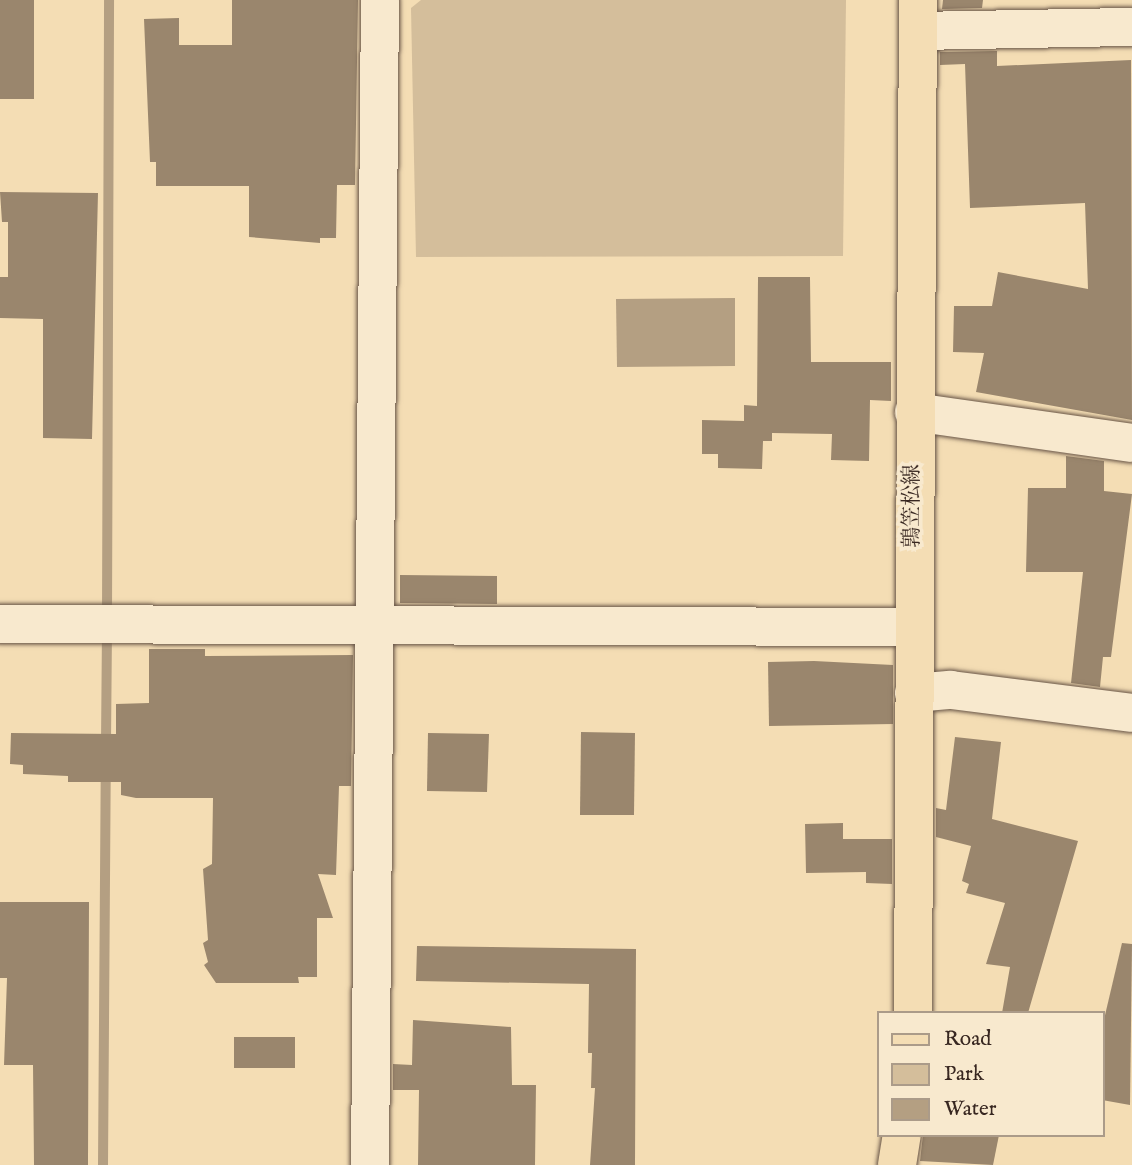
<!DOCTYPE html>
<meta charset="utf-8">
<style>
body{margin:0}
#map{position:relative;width:1132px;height:1165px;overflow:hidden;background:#f4ddb4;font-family:"IM FELL English","Noto Serif JP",serif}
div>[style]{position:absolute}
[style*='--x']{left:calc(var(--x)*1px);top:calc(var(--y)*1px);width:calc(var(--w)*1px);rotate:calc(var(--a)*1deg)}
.green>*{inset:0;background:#d4be9b}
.water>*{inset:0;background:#b49f82}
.stream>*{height:10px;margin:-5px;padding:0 5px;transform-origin:5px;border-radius:5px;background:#b49f82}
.building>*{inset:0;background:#9a866d}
.roads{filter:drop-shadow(0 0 2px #675446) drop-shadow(0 0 2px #675446)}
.minor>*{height:38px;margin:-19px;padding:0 19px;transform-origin:19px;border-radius:19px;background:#f8e9ce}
.major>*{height:38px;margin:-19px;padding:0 19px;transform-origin:19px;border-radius:19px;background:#f4ddb4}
span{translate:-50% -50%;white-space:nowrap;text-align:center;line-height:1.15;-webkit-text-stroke:7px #f8e9ce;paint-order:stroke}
.street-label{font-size:21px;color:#382721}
.legend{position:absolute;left:877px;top:1011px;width:228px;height:126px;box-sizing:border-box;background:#f8e9ce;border:2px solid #ab9b89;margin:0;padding:9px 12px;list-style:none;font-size:21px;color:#382721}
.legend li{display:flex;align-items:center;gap:14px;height:35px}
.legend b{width:35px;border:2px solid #ab9b89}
</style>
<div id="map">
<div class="green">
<div style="clip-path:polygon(421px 0,846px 0,843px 256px,416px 257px,411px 8px)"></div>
</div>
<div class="water">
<div style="clip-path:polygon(735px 298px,735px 366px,617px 367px,616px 299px)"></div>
</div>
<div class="stream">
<div style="--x:107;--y:618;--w:618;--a:-89.81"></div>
<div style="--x:106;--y:744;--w:110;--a:-89.5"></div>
<div style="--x:103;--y:1165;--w:395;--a:-89.6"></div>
</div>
<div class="building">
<div style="clip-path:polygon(0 0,34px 0,34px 99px,0 99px)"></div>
<div style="clip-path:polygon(232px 0,358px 0,355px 185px,337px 185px,336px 238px,320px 238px,320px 243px,249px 237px,249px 186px,156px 186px,156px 162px,150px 162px,144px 19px,179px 18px,179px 45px,232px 45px)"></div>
<div style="clip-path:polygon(943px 0,983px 0,982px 8px,942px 9px)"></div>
<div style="clip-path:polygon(997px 51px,997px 66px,1131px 60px,1132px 420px,976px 392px,984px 353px,953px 352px,954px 306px,992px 306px,998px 272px,1088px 289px,1085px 203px,970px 208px,965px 64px,940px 65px,940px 52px)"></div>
<div style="clip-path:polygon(0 192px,98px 193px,92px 439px,43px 438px,43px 319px,0 318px,0 277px,8px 277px,8px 222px,2px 222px)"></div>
<div style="clip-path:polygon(758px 277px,810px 277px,811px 362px,891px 362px,891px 401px,870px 400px,869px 461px,831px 460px,832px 434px,772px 433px,772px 441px,763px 441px,762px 469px,718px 468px,718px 454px,702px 454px,702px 420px,744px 421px,744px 405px,757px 406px)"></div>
<div style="clip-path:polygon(1066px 456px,1104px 461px,1104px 491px,1132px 494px,1111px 657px,1103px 657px,1100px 687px,1071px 683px,1083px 572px,1026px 572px,1028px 488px,1066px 488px)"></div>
<div style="clip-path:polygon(400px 575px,497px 576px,497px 604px,400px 603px)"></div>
<div style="clip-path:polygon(149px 649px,205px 649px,205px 656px,353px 655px,351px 786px,339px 786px,336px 875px,318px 874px,333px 918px,317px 918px,317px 977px,298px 977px,299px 983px,216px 983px,204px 965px,208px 962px,203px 943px,208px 940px,203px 869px,212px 864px,213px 798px,136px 798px,121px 795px,121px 782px,68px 782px,68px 776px,23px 774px,23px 765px,10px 764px,11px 733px,116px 734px,116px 704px,149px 703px)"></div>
<div style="clip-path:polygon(814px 661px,893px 665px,893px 724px,769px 726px,768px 662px)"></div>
<div style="clip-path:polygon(581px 732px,635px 733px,634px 815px,580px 815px)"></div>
<div style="clip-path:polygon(428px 733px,489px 734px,487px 792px,427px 791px)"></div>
<div style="clip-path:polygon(955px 737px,1001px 742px,992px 819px,1078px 841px,1028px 1013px,1002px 1013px,1010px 967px,986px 964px,1005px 903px,966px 893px,969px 884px,962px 881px,971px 846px,936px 837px,936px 808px,946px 810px)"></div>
<div style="clip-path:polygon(843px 823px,843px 839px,892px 839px,892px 884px,866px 883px,866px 872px,806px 873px,805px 824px)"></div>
<div style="clip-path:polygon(0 902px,89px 902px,88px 1165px,34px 1165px,33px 1065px,4px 1065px,7px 978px,0 978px)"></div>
<div style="clip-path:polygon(1122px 943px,1132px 944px,1130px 1105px,1102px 1100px,1102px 1028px)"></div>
<div style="clip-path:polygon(417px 946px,636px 949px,635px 1165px,590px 1165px,595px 1088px,591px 1088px,592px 1053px,588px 1053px,589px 984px,416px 981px)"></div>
<div style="clip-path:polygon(413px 1020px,511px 1027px,512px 1085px,536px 1085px,535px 1165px,418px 1165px,419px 1090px,393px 1090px,393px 1064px,412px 1065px)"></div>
<div style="clip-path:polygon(234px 1037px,295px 1037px,295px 1068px,234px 1068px)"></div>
<div style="clip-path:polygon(923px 1135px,999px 1135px,993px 1165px,920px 1161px)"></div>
</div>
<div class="roads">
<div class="minor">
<div style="--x:918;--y:31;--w:214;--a:-1.1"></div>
<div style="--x:914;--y:412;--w:220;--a:8.1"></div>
<div style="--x:0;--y:624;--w:912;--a:0.19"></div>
<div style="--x:914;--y:693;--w:37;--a:-5"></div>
<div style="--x:951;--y:690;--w:182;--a:7.2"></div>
<div style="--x:370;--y:1165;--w:1165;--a:-89.51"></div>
</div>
<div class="major">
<div style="--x:913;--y:1013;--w:1013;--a:-89.72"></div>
<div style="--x:897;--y:1165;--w:30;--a:-81"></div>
</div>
</div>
<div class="street-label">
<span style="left:913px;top:506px;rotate:-90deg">鶉笠松線</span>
</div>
<ul class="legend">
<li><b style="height:9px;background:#f4ddb4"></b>Road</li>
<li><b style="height:19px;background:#d4be9b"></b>Park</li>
<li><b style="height:19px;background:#b49f82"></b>Water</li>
</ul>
</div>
